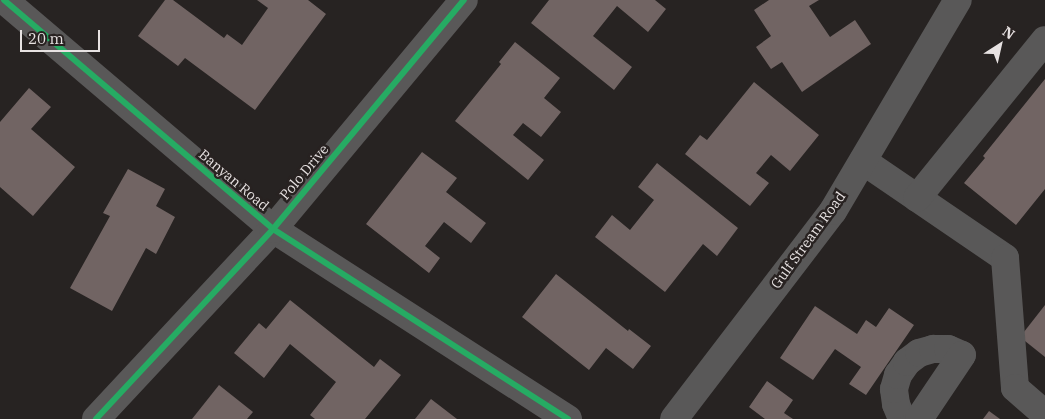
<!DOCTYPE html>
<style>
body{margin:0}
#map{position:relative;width:1045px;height:419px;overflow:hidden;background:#272322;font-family:"IBM Plex Serif",serif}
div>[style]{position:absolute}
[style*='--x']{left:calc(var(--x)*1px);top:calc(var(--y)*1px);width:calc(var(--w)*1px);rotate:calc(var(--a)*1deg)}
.building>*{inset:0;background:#716463}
.minor>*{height:28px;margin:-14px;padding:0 14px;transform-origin:14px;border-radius:14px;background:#595858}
.cycleway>*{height:6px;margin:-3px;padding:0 3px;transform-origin:3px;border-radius:3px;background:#26ab63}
span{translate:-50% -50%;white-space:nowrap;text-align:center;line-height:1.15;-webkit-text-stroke:5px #282221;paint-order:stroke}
.street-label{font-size:14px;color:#e7e2e2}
.north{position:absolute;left:975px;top:20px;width:50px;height:50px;-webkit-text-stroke:4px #282221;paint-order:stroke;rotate:35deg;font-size:14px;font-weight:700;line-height:20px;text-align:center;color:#e7e2e2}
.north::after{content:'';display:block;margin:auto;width:18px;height:22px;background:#e7e2e2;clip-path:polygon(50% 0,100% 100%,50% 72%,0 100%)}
.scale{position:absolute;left:20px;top:30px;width:80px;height:22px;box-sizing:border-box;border:2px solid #e7e2e2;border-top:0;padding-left:6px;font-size:15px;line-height:18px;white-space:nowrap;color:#e7e2e2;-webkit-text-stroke:4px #282221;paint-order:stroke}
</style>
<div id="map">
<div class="building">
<div style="clip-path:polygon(165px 0,173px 0,224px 38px,227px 34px,242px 45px,268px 8px,257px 0,308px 0,326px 14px,255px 110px,185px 58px,178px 66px,138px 36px)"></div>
<div style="clip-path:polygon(549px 0,655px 0,666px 9px,648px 32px,617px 6px,593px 36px,632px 67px,614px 90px,531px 23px)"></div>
<div style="clip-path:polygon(769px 0,819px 0,809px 6px,830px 37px,855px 20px,871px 44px,802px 92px,782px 62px,771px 69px,756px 47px,771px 36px,754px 10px)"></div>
<div style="clip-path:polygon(515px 42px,560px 78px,544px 98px,561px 112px,541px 137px,523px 123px,513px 135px,544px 160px,528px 180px,455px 121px,501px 64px,499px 62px)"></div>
<div style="clip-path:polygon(1045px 79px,1045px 189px,1016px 225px,964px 183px,985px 158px,983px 156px)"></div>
<div style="clip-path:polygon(754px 82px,819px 135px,790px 171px,771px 155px,756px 173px,769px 183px,750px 206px,685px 154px,700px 135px,707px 140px)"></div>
<div style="clip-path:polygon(29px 88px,51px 107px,31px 129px,75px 167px,33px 216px,0 187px,0 122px)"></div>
<div style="clip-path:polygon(422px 152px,457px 178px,446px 192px,486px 223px,471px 243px,444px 222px,425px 246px,440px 258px,429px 273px,366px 224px)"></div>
<div style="clip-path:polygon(657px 163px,738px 228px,717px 256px,703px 244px,665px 292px,595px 237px,612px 215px,630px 230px,654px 200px,638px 187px)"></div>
<div style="clip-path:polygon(128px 169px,165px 189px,156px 206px,175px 217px,156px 254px,146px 248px,112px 311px,70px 288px,110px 216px,103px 213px)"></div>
<div style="clip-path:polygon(556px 274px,628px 331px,629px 329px,651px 346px,633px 369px,606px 348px,589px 370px,522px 317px)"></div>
<div style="clip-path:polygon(290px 300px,374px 367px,380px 359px,401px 375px,365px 419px,315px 419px,310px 415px,336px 382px,290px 344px,264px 378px,234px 353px,259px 323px,266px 329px)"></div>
<div style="clip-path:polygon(1045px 305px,1045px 357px,1020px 337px)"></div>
<div style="clip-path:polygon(815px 306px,857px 334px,866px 320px,876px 327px,889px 308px,914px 325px,866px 395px,849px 384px,861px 367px,835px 349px,813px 380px,780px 358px)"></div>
<div style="clip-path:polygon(767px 381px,793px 400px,784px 413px,793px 419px,765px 419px,749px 407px)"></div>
<div style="clip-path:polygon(219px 385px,253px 412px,247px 419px,192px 419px)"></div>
<div style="clip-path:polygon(431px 399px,457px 419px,415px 419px)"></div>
<div style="clip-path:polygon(989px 411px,1000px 419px,983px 419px)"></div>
</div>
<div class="minor">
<div style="--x:4;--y:0;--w:353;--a:40.4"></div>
<div style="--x:273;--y:229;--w:351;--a:32.8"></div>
<div style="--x:863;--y:161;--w:172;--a:34.3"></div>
<div style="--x:1005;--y:258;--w:130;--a:85.6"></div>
<div style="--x:1015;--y:388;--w:40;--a:41"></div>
<div style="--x:917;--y:198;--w:203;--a:-51"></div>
<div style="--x:96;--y:419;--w:260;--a:-47"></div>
<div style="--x:273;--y:229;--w:298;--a:-50.2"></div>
<div style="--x:674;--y:419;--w:262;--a:-52.6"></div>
<div style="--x:833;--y:211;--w:245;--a:-59.4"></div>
<div style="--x:902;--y:419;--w:16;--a:-112"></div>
<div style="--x:896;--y:404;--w:15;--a:-98"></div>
<div style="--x:894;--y:389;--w:15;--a:-74"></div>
<div style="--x:898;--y:375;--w:16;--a:-55"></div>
<div style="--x:907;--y:362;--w:15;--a:-37"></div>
<div style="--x:919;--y:353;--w:15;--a:-16"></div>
<div style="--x:933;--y:349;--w:15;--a:0"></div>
<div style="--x:948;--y:349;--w:15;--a:23"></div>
<div style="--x:962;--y:355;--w:77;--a:123.9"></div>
</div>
<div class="cycleway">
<div style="--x:4;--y:0;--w:353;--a:40.4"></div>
<div style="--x:273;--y:229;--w:351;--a:32.8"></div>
<div style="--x:96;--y:419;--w:260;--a:-47"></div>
<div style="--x:273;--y:229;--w:298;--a:-50.2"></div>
</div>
<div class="street-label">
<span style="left:304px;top:172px;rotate:-50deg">Polo Drive</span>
<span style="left:234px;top:180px;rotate:40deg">Banyan Road</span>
<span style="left:808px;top:240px;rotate:-54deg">Gulf Stream Road</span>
</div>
<div class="north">N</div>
<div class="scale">20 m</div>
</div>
